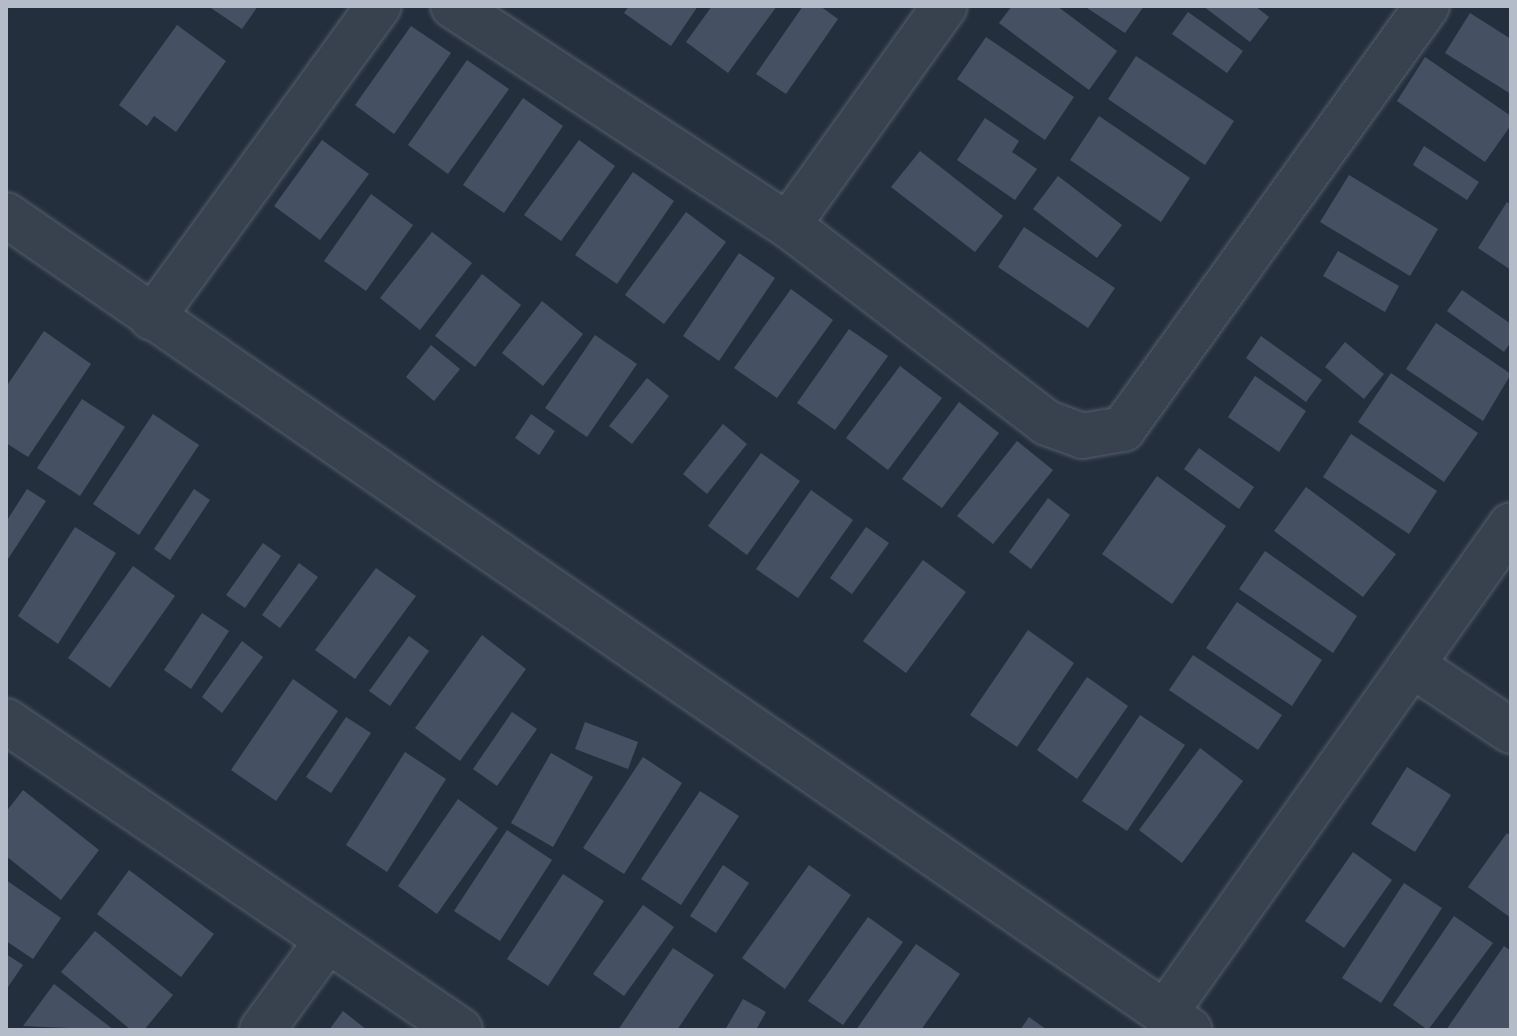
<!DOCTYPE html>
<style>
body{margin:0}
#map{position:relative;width:1517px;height:1036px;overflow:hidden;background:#242f3e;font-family:Manrope,sans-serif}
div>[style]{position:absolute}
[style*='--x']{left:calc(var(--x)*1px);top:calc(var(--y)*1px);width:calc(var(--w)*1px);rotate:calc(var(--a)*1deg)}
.building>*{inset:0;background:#455162}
.roads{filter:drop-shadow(0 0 2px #565f6c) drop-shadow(0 0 2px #565f6c)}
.minor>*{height:44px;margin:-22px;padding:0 22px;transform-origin:22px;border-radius:22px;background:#38414e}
span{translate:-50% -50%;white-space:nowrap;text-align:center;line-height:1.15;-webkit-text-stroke:8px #1d2633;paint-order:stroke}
.frame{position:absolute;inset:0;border:8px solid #b4bcc9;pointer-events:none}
</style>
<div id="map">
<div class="building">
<div style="clip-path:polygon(208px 6px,258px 6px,242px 29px)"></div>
<div style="clip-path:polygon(629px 6px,698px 6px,671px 46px,624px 13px)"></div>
<div style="clip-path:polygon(712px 6px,777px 6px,728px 73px,686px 42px)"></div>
<div style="clip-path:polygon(803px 6px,820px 6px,838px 19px,786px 94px,756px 74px)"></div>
<div style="clip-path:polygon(1012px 6px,1057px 6px,1117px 51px,1089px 90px,999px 23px)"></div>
<div style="clip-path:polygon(1084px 6px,1144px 6px,1125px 33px)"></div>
<div style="clip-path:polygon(1203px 6px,1255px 6px,1269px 17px,1250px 42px)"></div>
<div style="clip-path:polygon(1188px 12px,1243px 51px,1227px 73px,1172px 34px)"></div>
<div style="clip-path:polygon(1470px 13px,1511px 39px,1511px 94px,1445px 53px)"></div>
<div style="clip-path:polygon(177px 25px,226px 61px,176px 132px,154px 116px,147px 126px,119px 105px)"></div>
<div style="clip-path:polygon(411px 26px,451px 53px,394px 134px,355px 105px)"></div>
<div style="clip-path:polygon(986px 37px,1074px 97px,1045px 140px,957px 79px)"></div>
<div style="clip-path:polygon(1136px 56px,1234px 121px,1205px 165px,1108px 99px)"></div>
<div style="clip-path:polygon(1425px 57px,1511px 116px,1511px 125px,1485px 162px,1397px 101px)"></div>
<div style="clip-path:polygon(467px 60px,509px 89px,448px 174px,408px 145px)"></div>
<div style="clip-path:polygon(523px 98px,563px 126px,504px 213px,463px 185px)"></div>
<div style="clip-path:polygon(1099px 116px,1190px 178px,1161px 222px,1070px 160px)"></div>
<div style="clip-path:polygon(985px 118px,1019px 141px,1012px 152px,1037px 169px,1015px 200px,957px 160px)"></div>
<div style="clip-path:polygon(322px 140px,369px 174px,320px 240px,274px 206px)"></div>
<div style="clip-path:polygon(579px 140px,615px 166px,561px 241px,524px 215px)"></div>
<div style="clip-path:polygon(1424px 146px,1479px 182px,1467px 200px,1413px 165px)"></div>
<div style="clip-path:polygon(920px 151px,1003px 216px,975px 252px,891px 187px)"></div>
<div style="clip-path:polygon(633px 172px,674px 201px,617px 284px,575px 255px)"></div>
<div style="clip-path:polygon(1349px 175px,1438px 229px,1410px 276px,1320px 222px)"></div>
<div style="clip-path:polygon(1058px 176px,1122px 225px,1097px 258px,1033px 209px)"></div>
<div style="clip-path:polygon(371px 194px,413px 225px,366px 291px,324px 261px)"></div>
<div style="clip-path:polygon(1507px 202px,1511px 205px,1511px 270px,1478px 248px)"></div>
<div style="clip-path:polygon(686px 212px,726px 242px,664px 324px,625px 295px)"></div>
<div style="clip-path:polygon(1024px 227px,1115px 288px,1088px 328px,998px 267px)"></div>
<div style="clip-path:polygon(432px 232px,472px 263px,420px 330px,380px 298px)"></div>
<div style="clip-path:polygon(1338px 251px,1399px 286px,1385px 312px,1323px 276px)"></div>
<div style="clip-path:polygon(739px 253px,775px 278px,719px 361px,683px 336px)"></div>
<div style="clip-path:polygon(482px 274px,521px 305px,475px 367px,435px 336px)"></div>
<div style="clip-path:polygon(791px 289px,833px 320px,777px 398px,734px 368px)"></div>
<div style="clip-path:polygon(1462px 290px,1511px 324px,1511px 342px,1504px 352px,1447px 311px)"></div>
<div style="clip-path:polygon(542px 301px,583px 334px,543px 386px,502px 353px)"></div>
<div style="clip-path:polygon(1436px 323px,1511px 374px,1483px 421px,1406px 369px)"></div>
<div style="clip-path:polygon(849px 329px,888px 356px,835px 430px,797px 403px)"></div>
<div style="clip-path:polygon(44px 331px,91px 364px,28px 457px,6px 443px,6px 387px)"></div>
<div style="clip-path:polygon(595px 335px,637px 364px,587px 437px,545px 408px)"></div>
<div style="clip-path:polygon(1261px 336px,1322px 380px,1306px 402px,1246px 358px)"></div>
<div style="clip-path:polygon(1345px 342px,1384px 374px,1364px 399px,1325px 367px)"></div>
<div style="clip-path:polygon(431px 345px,460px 369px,434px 401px,406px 377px)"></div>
<div style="clip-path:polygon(900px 366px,942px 398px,888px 470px,846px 438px)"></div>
<div style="clip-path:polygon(1391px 373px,1478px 433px,1444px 482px,1358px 422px)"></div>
<div style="clip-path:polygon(1255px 376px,1306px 411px,1279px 452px,1228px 417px)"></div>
<div style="clip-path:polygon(647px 378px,669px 396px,632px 444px,609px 426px)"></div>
<div style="clip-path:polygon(82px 399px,125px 427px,80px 496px,37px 468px)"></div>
<div style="clip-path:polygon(959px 402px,999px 433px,942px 508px,902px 479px)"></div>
<div style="clip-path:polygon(153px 414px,199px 445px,139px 535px,93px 504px)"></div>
<div style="clip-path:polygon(531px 414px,555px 431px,539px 455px,515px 438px)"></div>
<div style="clip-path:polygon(723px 424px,747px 444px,707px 494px,683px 474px)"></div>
<div style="clip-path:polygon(1351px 434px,1437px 491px,1409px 534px,1323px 477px)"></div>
<div style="clip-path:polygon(1017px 441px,1053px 470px,993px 544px,957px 516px)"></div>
<div style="clip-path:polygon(1199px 448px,1254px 487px,1239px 509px,1184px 469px)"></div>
<div style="clip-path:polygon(761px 453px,800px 481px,747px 555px,708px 526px)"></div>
<div style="clip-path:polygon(1157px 476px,1226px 526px,1172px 604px,1102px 554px)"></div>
<div style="clip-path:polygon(1306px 487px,1396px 554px,1363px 597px,1274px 531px)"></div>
<div style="clip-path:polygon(27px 489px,46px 501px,6px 562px,6px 522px)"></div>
<div style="clip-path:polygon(194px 489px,210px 500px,170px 560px,154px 549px)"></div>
<div style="clip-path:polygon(811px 490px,853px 520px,798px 598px,756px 569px)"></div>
<div style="clip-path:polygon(1048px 498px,1070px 515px,1031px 569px,1009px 552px)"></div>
<div style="clip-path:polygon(75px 527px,116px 553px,58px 644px,18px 616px)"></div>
<div style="clip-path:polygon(866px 527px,889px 543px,852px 594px,830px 578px)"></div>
<div style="clip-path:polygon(263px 543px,281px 556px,245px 608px,226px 595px)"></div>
<div style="clip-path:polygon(1265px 551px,1357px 616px,1333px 653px,1239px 589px)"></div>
<div style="clip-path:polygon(923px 560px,966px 592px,906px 673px,863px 641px)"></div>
<div style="clip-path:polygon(299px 563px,318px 577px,280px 628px,262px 615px)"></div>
<div style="clip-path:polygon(133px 566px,175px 596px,110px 688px,68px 658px)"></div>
<div style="clip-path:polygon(376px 568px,416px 596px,355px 679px,315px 650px)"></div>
<div style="clip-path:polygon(1237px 602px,1322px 660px,1292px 706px,1206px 648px)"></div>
<div style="clip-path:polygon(202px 613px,229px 631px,191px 689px,164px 670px)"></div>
<div style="clip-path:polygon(1028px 630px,1074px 663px,1017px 747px,970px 715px)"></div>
<div style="clip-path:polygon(482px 635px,526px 669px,460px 761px,415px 728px)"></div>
<div style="clip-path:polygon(409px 636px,429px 651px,390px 706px,369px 691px)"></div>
<div style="clip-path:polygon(242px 641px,263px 657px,222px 713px,202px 697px)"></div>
<div style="clip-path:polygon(1193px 655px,1282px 715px,1258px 750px,1169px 690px)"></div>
<div style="clip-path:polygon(1087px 677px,1128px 706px,1077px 779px,1037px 750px)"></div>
<div style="clip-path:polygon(293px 679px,338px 711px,276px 801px,231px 770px)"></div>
<div style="clip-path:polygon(512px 712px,537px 729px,497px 786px,473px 769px)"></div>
<div style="clip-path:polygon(1140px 715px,1185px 745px,1127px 831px,1082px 801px)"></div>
<div style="clip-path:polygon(346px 717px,371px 733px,331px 793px,306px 777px)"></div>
<div style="clip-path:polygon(585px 722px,638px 742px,628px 769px,575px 749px)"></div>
<div style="clip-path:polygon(1200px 748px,1243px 781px,1182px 863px,1139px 830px)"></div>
<div style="clip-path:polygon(405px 752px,446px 779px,387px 872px,346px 845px)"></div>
<div style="clip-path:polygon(551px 753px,593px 777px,553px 847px,511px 823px)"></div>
<div style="clip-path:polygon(643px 757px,682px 783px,624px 874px,583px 848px)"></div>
<div style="clip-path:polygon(1407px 767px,1451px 795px,1415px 852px,1371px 824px)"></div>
<div style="clip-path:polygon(23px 790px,99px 850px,61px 900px,6px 856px,6px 812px)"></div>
<div style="clip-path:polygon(700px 791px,739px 816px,681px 905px,641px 879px)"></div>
<div style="clip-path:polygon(458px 799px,498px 828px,437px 914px,398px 886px)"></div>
<div style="clip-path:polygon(507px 830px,552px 860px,500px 941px,454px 911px)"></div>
<div style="clip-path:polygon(1507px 833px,1511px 836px,1511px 918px,1468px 887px)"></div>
<div style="clip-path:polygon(1353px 852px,1392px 880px,1344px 948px,1305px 921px)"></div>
<div style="clip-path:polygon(723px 865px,749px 883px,716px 933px,690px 916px)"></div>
<div style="clip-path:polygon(809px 865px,851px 895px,785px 989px,742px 958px)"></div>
<div style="clip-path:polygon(129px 870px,214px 934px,181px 977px,97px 914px)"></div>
<div style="clip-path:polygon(563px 874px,604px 901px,548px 986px,507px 959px)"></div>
<div style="clip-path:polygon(6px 880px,61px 918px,33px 959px,6px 941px)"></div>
<div style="clip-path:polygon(1404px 883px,1442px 908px,1381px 1003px,1342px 978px)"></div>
<div style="clip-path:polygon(643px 905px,674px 927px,624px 996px,593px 974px)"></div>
<div style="clip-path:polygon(1454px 916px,1493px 943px,1428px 1030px,1393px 1005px)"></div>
<div style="clip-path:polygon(868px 917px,903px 942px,843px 1025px,808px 1001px)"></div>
<div style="clip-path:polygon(95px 931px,173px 995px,144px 1030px,131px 1030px,61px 972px)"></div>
<div style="clip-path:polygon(916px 944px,960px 974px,921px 1030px,856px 1030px)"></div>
<div style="clip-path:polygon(1504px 946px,1511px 951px,1511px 1030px,1446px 1030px)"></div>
<div style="clip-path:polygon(673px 948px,714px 975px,677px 1030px,618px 1030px)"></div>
<div style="clip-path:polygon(6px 954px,23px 965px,6px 990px)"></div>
<div style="clip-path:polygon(54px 984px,114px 1030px,23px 1026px)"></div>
<div style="clip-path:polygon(743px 999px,766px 1012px,756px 1030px,725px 1030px)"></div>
<div style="clip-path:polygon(343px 1011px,367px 1030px,329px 1030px)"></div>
<div style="clip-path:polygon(1029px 1017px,1047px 1030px,1020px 1030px)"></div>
</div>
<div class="roads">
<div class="minor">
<div style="--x:453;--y:6;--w:400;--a:33.2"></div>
<div style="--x:788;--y:225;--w:326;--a:37.4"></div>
<div style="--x:1047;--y:423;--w:37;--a:20"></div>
<div style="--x:1082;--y:436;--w:42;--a:-9.7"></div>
<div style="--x:1123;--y:429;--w:521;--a:-54.3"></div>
<div style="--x:6;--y:215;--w:1437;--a:34.56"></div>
<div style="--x:788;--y:225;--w:269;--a:-54.4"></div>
<div style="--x:152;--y:318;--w:386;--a:-54"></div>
<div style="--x:1412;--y:665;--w:119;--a:33.7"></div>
<div style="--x:6;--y:721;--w:549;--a:34.24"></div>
<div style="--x:1165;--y:1013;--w:598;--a:-54.66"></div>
<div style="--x:262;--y:1030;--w:110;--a:-53.9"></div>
</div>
</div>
<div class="frame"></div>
</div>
